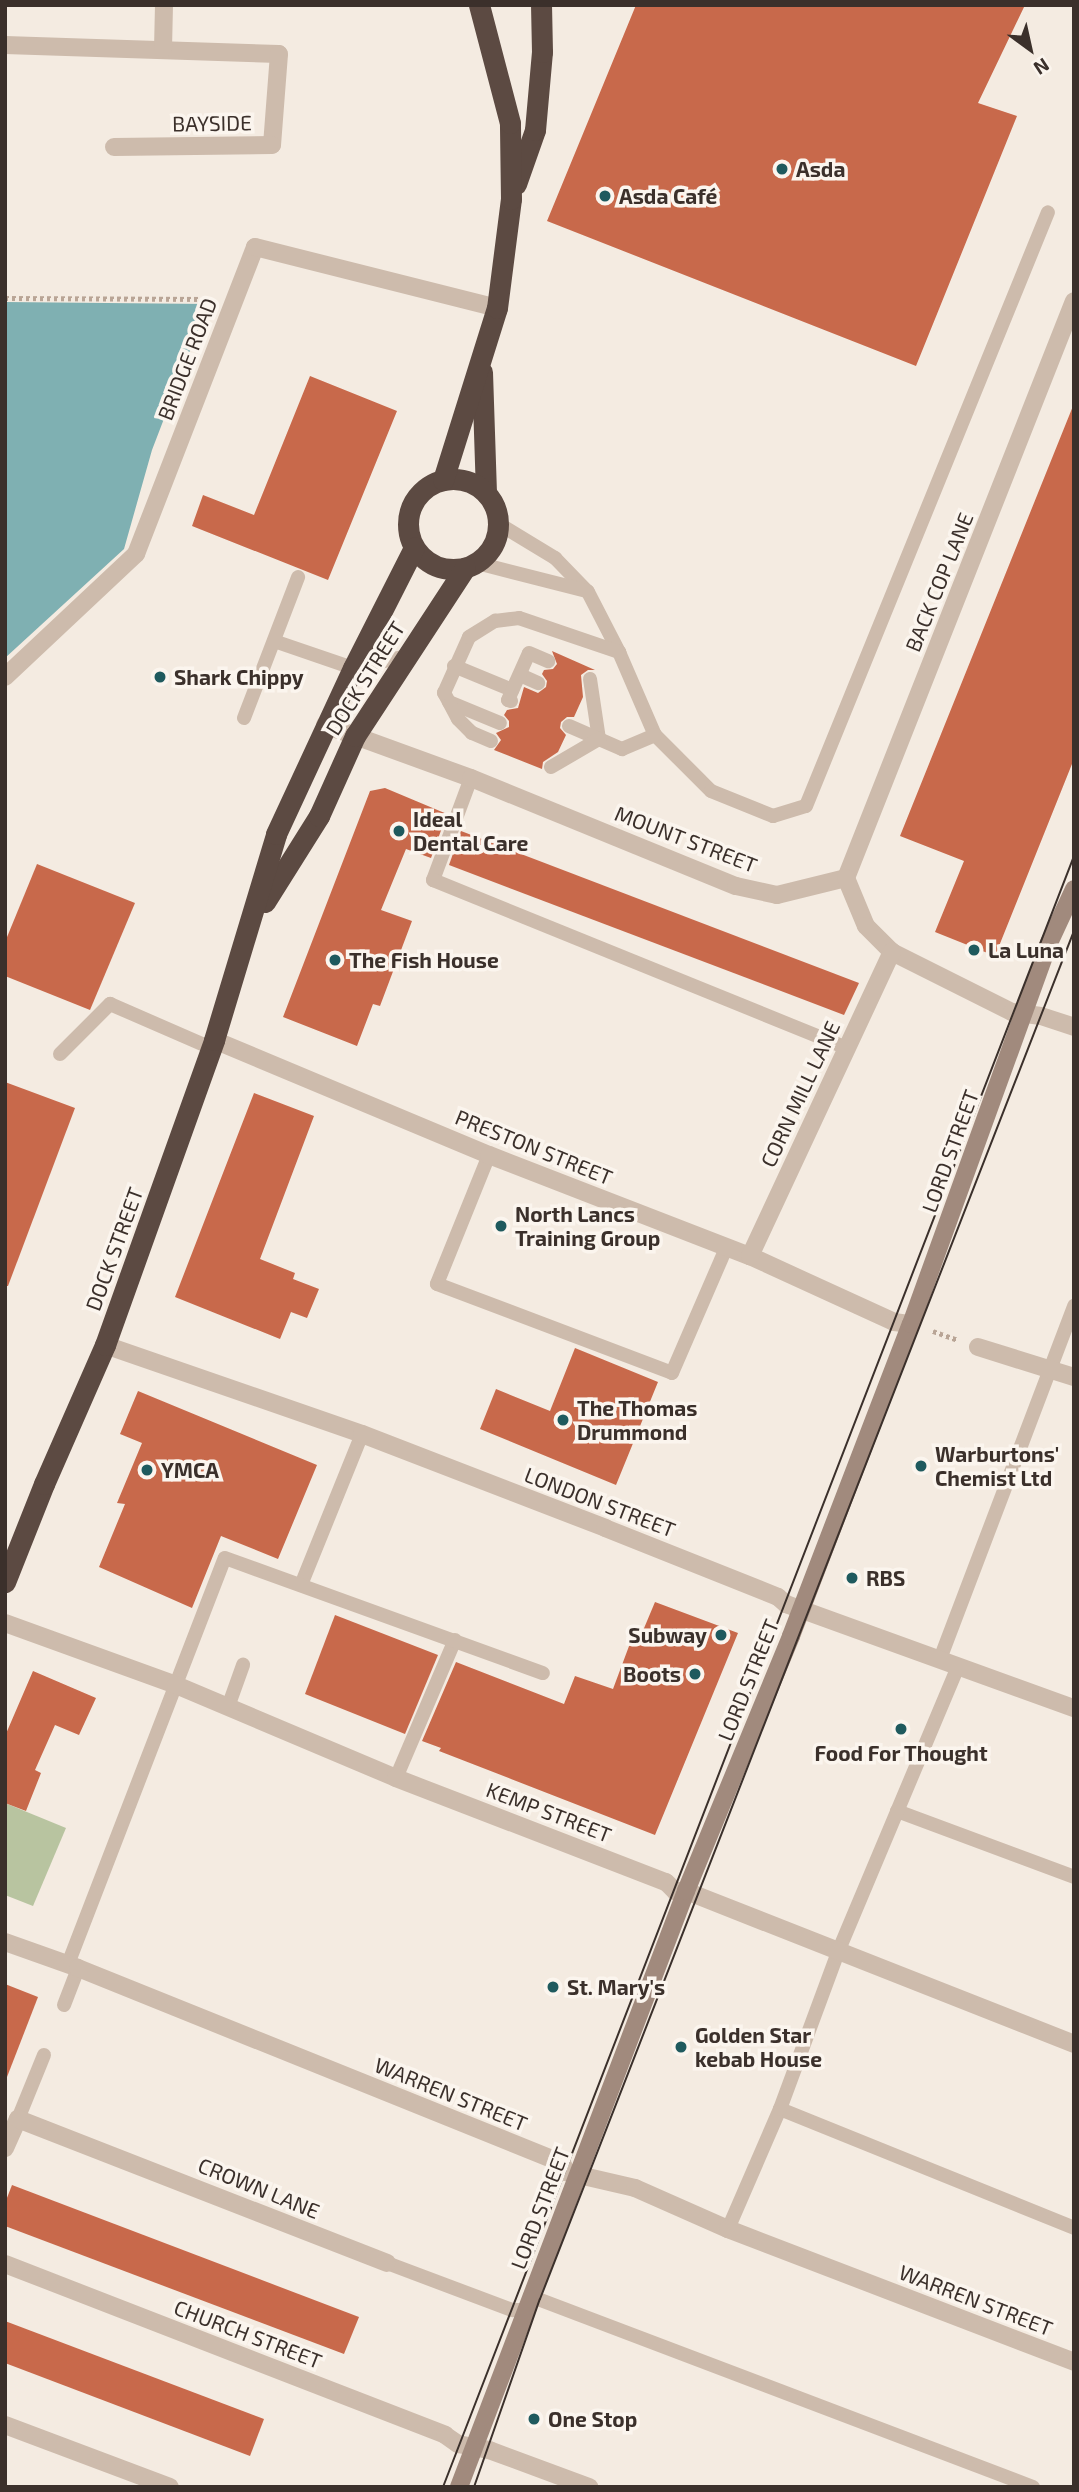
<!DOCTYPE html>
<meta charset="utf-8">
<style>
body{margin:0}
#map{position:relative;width:1079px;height:2492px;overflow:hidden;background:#f4ebe1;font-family:"Exo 2",sans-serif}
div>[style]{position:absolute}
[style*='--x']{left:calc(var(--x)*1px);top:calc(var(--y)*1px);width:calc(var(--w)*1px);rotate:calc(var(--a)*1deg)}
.green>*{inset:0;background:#b8c4a0}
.water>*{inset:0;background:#7fb0b2}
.building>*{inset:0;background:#c8694b}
.path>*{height:4.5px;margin-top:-2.25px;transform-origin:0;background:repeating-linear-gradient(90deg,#b9a596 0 3.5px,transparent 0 7px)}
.lane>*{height:14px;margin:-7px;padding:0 7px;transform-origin:7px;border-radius:7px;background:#cdbbac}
.street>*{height:18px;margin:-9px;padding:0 9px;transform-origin:9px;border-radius:9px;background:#cdbbac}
.secondary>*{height:18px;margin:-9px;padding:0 9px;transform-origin:9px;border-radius:9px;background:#a18a7d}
.highway>*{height:21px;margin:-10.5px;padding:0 10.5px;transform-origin:10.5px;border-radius:10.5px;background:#5c4a42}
.highway>.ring{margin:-10.5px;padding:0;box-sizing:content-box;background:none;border:21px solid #5c4a42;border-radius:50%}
.tram>*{height:2px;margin:-1px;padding:0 1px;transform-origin:1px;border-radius:1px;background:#3b302b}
.dots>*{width:19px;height:19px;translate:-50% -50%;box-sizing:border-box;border:4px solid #fbf5ee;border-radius:50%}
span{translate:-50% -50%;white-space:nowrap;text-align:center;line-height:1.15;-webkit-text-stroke:7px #fbf5ee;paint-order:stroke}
.street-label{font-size:21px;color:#3b302b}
.poi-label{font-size:21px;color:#3b302b;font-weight:700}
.left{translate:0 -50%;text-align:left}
.right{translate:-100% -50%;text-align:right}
.frame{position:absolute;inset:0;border:7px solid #3b302b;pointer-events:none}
.north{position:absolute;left:995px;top:14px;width:70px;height:70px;-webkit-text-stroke:5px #fbf5ee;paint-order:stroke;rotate:147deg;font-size:19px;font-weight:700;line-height:28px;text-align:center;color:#3b302b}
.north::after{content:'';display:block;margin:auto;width:24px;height:32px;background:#3b302b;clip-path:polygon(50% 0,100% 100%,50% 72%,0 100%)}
</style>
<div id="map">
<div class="green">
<div style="clip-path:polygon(5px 1803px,66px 1828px,33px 1906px,5px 1895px)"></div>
</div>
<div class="water">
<div style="clip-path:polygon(5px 302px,208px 304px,152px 450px,124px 549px,5px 658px)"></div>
</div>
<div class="building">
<div style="clip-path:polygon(636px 5px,1025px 5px,978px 103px,1017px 116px,916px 366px,547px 221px)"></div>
<div style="clip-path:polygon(310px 376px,397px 411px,328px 580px,192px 526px,203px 495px,254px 515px)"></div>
<div style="clip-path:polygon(1073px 406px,1074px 759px,995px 956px,935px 932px,964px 861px,900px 836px)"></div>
<div style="clip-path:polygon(552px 651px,595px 670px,588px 670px,581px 675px,583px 697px,574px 717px,567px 717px,561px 722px,560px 728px,566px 735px,558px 752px,543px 762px,542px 769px,494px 750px,501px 740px,496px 733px,509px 727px,509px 721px,504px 715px,507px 710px,518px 708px,524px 687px,538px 693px,546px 687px,547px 681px,542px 674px,544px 670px,553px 669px,557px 664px)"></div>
<div style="clip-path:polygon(385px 788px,447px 814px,431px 858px,406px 849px,381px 910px,412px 921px,380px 1006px,373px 1004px,357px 1046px,283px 1017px,370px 791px)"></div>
<div style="clip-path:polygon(461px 831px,859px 983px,844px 1015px,449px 865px)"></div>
<div style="clip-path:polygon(37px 864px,135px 903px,90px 1010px,5px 976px,5px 942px)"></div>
<div style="clip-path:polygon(5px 1082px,75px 1108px,8px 1286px,5px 1286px)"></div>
<div style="clip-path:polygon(254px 1093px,314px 1116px,260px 1259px,295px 1273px,293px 1279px,319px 1289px,307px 1318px,291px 1312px,280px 1339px,175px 1297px)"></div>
<div style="clip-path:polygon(575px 1348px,658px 1382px,616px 1485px,480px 1429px,496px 1389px,550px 1411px)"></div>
<div style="clip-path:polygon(138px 1391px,317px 1465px,278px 1559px,221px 1536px,192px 1608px,99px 1567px,125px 1504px,117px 1503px,142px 1443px,120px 1434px)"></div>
<div style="clip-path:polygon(655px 1602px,738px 1633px,655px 1835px,439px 1751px,441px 1748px,422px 1741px,456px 1662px,564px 1704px,575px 1676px,613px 1689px,635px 1630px,642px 1633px)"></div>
<div style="clip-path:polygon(335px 1615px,438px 1655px,405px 1734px,305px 1694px)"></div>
<div style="clip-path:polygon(33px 1671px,96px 1698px,79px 1735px,55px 1725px,35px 1770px,41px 1773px,26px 1811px,5px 1803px,5px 1736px)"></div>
<div style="clip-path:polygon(5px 1984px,38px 1997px,7px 2077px,5px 2077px)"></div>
<div style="clip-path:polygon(12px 2185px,359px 2317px,344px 2354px,5px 2226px,5px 2203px)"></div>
<div style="clip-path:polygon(5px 2321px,264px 2419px,250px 2456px,5px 2363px)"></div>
</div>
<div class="path">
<div style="--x:5;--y:298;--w:204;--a:0.3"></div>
<div style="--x:933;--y:1331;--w:27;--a:20"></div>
</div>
<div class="lane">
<div style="--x:499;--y:524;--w:66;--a:31.3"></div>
<div style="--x:555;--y:558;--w:47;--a:45.9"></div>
<div style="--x:588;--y:592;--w:68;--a:62.7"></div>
<div style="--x:619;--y:652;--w:90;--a:66.6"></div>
<div style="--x:655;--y:735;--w:79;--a:45"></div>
<div style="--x:711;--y:791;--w:67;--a:22"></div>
<div style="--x:773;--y:816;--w:34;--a:-17"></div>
<div style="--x:806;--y:806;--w:641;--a:-67.83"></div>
<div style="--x:477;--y:563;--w:114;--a:14.3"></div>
<div style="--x:274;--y:641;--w:83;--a:18.9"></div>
<div style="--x:353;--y:668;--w:55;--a:-12.5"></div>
<div style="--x:454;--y:666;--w:63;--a:22.5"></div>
<div style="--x:520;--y:675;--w:20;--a:24"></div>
<div style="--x:590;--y:679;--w:61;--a:81.5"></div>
<div style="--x:511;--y:701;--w:3;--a:-162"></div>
<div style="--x:508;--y:700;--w:51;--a:-65.9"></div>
<div style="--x:529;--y:653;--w:21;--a:23"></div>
<div style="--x:449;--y:702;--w:55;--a:22.4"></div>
<div style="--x:244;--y:718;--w:151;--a:-69"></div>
<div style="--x:569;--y:726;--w:58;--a:23.5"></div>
<div style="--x:622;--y:749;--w:36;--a:-23"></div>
<div style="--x:491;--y:741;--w:21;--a:-157"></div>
<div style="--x:472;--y:733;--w:20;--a:-135"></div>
<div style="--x:458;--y:719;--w:30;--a:-118"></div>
<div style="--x:444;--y:693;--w:61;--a:-65.9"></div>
<div style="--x:469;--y:637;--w:31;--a:-32"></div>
<div style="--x:495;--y:621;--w:24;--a:-7"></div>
<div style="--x:519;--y:618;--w:106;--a:18.8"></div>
<div style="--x:551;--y:767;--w:56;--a:-30.3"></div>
<div style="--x:471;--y:778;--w:109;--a:110.4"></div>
<div style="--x:433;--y:880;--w:446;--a:22.1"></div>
<div style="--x:60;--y:1054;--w:71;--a:-45"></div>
<div style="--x:110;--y:1004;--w:110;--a:23.5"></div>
<div style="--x:489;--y:1155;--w:139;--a:112"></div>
<div style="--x:437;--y:1284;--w:251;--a:20.7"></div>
<div style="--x:672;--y:1373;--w:136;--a:-66.6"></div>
<div style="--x:301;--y:1585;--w:163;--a:-68"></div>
<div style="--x:940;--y:1659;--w:378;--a:-69.2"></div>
<div style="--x:228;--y:1707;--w:45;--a:-70.3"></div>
<div style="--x:396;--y:1778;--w:150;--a:-66.9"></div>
<div style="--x:897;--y:1811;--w:189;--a:20.4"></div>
<div style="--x:68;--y:1964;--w:435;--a:-68.9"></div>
<div style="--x:225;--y:1558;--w:338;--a:19.9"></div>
<div style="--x:64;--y:2005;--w:40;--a:-69"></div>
<div style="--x:780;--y:2109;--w:317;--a:22"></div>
<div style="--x:18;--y:2119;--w:69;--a:-67.9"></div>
<div style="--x:728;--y:2229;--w:131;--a:-66.6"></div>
<div style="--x:780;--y:2109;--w:167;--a:-69.7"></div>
<div style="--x:838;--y:1952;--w:310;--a:-67.2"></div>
<div style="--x:387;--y:2263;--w:134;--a:20.6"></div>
<div style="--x:512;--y:2310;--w:13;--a:0"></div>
<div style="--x:530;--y:2296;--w:538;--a:20.79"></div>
</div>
<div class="street">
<div style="--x:5;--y:45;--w:274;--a:1.9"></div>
<div style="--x:279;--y:54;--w:91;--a:94.4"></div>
<div style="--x:272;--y:145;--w:158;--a:179.3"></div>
<div style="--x:163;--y:49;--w:44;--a:-88.7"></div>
<div style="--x:5;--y:677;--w:180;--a:-43.2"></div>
<div style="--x:136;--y:554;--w:329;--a:-68.8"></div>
<div style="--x:255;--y:247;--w:250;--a:14.1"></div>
<div style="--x:325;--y:725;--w:155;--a:20"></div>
<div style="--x:471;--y:778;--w:286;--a:22.2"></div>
<div style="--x:736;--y:886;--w:42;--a:12.4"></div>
<div style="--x:777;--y:895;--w:71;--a:-13.8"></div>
<div style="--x:846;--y:878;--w:620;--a:-68.44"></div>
<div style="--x:846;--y:878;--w:52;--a:67.4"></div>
<div style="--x:866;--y:926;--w:37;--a:45"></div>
<div style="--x:892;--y:952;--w:134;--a:26.6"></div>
<div style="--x:1012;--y:1012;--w:29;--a:8"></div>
<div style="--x:1041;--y:1016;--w:35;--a:18"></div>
<div style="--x:214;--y:1040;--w:298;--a:22.7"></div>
<div style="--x:489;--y:1155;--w:280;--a:21.2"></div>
<div style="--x:750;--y:1256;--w:158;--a:24.6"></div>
<div style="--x:894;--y:1322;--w:17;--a:7"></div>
<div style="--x:750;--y:1256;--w:336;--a:-65"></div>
<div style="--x:105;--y:1345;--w:272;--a:19.1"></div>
<div style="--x:362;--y:1434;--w:261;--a:21.1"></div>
<div style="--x:605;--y:1528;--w:186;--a:21.7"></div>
<div style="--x:778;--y:1597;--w:11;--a:41"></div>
<div style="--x:786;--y:1604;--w:306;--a:19.9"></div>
<div style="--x:978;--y:1347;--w:101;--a:17.4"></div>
<div style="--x:5;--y:1623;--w:182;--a:19.9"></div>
<div style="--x:176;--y:1685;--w:239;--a:22.9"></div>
<div style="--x:396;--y:1778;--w:289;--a:21.1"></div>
<div style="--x:666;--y:1882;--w:13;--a:45"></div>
<div style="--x:675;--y:1891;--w:11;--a:0"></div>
<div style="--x:686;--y:1891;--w:417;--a:21.5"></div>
<div style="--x:5;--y:1942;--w:77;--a:19.6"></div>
<div style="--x:78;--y:1968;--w:522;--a:21.94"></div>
<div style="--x:562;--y:2163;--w:10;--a:66"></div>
<div style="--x:566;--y:2172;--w:71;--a:13.1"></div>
<div style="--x:635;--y:2188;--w:102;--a:23.8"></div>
<div style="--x:728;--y:2229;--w:371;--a:21"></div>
<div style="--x:5;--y:2148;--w:32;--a:-66"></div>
<div style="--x:18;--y:2119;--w:396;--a:21.3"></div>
<div style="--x:5;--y:2264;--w:472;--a:21.2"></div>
<div style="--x:445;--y:2435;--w:16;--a:35"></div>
<div style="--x:458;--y:2444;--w:32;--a:11"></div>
<div style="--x:489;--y:2450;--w:107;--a:20.3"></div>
<div style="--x:5;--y:2425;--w:176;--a:20.6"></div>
</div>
<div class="secondary">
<div style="--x:459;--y:2487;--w:638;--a:-69.15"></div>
<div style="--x:686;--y:1891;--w:276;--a:-67.6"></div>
<div style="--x:791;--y:1636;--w:334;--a:-69"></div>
<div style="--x:911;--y:1324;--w:407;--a:-70.1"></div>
<div style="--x:1050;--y:941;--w:57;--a:-65.2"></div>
</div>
<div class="highway">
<div style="--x:516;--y:184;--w:57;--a:-70.6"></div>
<div style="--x:535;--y:130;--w:78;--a:-84.9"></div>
<div style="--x:542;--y:52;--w:47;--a:-91.2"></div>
<div style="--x:482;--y:372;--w:121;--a:88.1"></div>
<div class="ring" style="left:408px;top:479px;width:69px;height:69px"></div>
<div style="--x:443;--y:480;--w:180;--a:-72.6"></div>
<div style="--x:497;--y:308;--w:110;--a:-82.7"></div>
<div style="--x:511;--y:199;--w:76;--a:-90.8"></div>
<div style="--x:510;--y:123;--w:122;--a:-104.7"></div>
<div style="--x:265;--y:902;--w:102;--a:-57.9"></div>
<div style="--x:319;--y:816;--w:88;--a:-65.8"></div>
<div style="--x:355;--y:736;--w:201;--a:-56.8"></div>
<div style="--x:5;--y:1582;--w:105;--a:-68.3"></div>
<div style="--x:44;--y:1484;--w:152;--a:-66.3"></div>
<div style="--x:105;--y:1345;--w:324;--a:-70.3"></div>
<div style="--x:214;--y:1040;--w:215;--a:-73.2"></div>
<div style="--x:276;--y:834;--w:183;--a:-65.1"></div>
<div style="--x:353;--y:668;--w:135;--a:-63.1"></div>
</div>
<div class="tram">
<div style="--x:443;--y:2487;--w:1749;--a:-68.85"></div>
<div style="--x:474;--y:2487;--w:199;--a:-70.7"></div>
<div style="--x:540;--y:2299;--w:1469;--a:-68.68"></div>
</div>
<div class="dots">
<div style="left:782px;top:169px;background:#1f5a5e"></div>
<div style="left:605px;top:196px;background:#1f5a5e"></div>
<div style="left:160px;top:677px;background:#1f5a5e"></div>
<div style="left:399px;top:831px;background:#1f5a5e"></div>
<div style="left:974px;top:950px;background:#1f5a5e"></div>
<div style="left:335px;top:960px;background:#1f5a5e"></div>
<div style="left:501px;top:1226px;background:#1f5a5e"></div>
<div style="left:563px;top:1420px;background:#1f5a5e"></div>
<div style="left:921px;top:1466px;background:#1f5a5e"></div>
<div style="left:147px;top:1470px;background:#1f5a5e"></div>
<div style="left:852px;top:1578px;background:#1f5a5e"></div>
<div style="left:721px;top:1635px;background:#1f5a5e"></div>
<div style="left:695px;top:1674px;background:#1f5a5e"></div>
<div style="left:901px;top:1729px;background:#1f5a5e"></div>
<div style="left:553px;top:1987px;background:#1f5a5e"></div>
<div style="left:681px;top:2047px;background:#1f5a5e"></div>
<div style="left:534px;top:2419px;background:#1f5a5e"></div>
</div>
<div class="street-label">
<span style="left:212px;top:123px;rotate:-1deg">BAYSIDE</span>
<span style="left:187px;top:359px;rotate:-69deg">BRIDGE ROAD</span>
<span style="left:939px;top:582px;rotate:-68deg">BACK COP LANE</span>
<span style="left:365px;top:678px;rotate:-58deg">DOCK STREET</span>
<span style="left:686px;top:839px;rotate:21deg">MOUNT STREET</span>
<span style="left:800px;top:1094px;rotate:-65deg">CORN MILL LANE</span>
<span style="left:534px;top:1147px;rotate:22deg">PRESTON STREET</span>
<span style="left:950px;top:1151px;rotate:-70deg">LORD STREET</span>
<span style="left:114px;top:1249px;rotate:-70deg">DOCK STREET</span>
<span style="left:600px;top:1502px;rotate:21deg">LONDON STREET</span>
<span style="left:748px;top:1680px;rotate:-68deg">LORD STREET</span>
<span style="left:549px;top:1812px;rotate:21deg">KEMP STREET</span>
<span style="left:451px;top:2094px;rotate:22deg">WARREN STREET</span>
<span style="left:259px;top:2188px;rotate:22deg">CROWN LANE</span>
<span style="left:540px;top:2208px;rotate:-69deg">LORD STREET</span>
<span style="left:976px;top:2300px;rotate:21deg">WARREN STREET</span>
<span style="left:248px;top:2334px;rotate:21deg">CHURCH STREET</span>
</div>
<div class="poi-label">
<span class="left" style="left:796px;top:169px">Asda</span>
<span class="left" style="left:619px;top:196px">Asda Café</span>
<span class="left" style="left:174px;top:677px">Shark Chippy</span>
<span class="left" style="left:413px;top:831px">Ideal<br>Dental Care</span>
<span class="left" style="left:988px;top:950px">La Luna</span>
<span class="left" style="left:349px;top:960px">The Fish House</span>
<span class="left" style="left:515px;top:1226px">North Lancs<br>Training Group</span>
<span class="left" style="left:577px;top:1420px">The Thomas<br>Drummond</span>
<span class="left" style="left:935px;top:1466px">Warburtons'<br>Chemist Ltd</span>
<span class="left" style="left:161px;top:1470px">YMCA</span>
<span class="left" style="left:866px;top:1578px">RBS</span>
<span class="right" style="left:707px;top:1635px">Subway</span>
<span class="right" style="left:681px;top:1674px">Boots</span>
<span style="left:901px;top:1753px">Food For Thought</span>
<span class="left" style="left:567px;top:1987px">St. Mary's</span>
<span class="left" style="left:695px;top:2047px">Golden Star<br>kebab House</span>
<span class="left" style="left:548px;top:2419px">One Stop</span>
</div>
<div class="frame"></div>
<div class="north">N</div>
</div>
